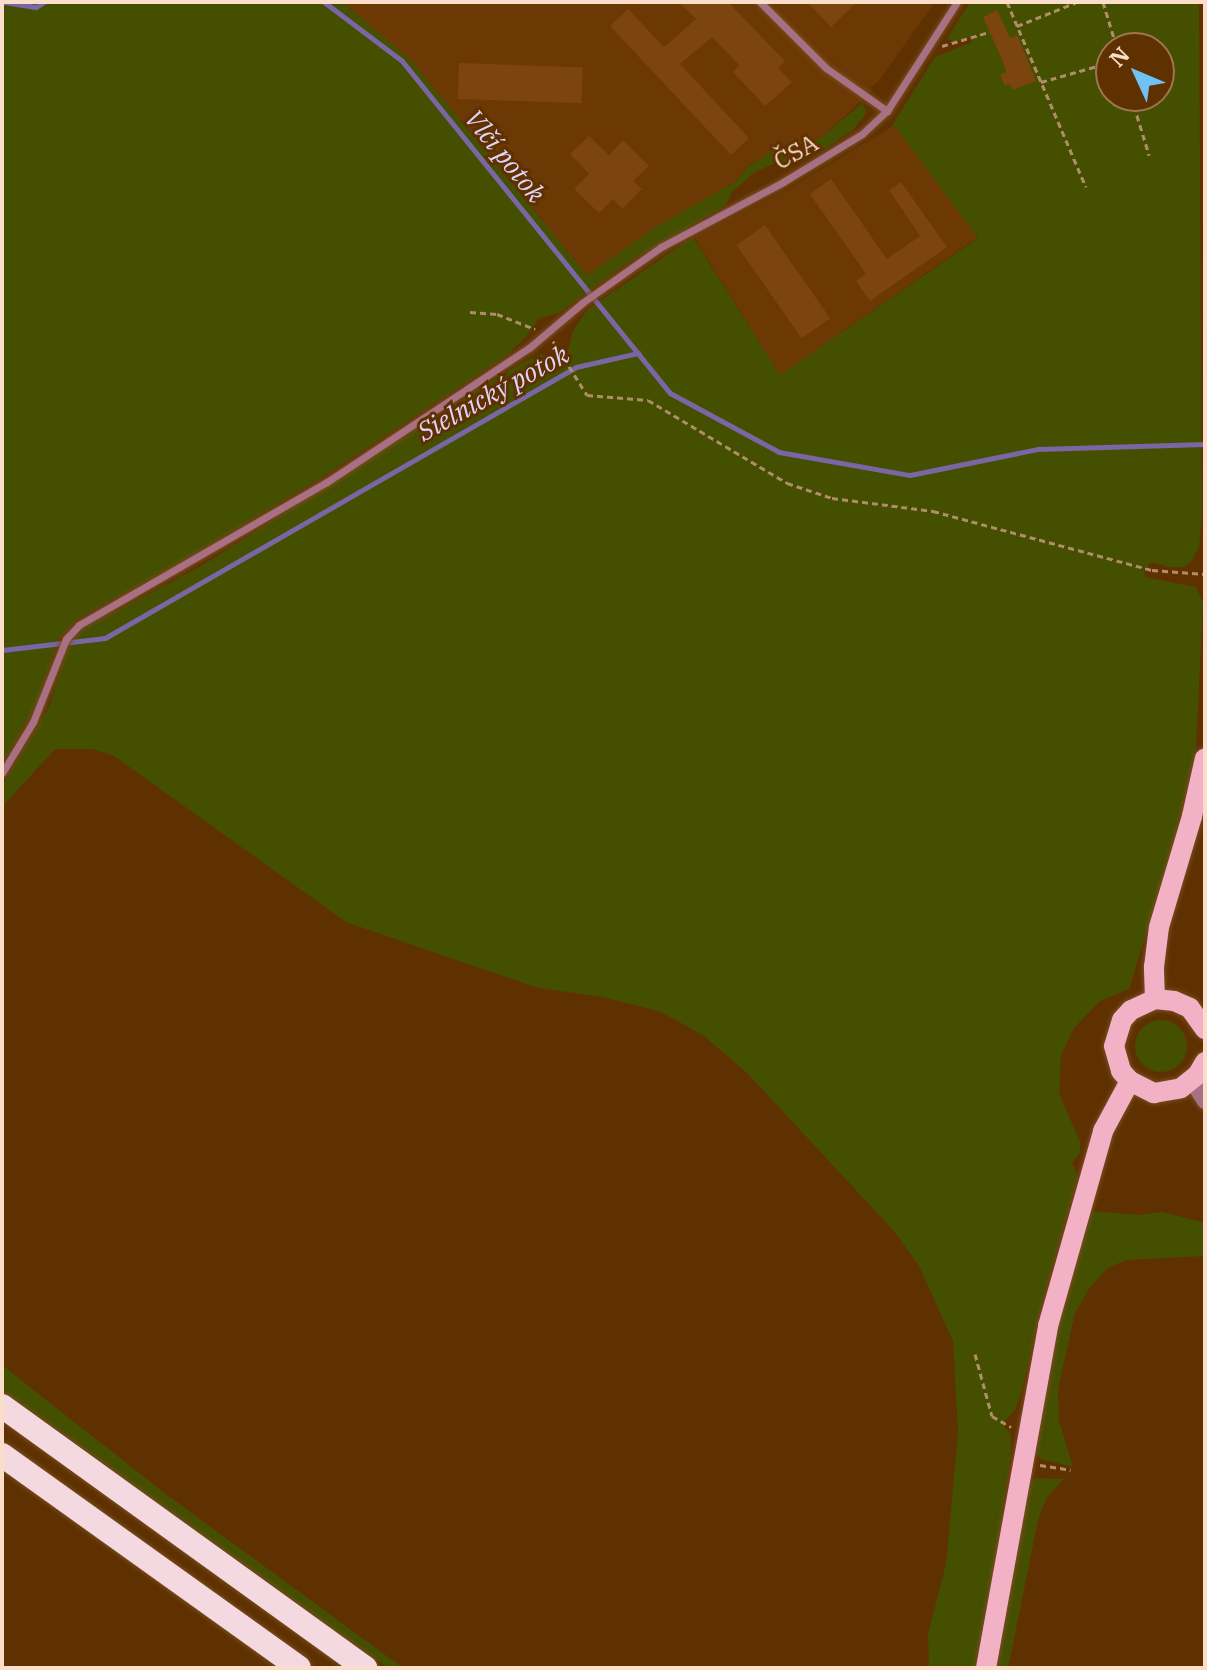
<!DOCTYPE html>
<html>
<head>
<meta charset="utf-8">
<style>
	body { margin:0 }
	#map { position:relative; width:1207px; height:1670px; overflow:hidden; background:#5f3101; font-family:"IBM Plex Serif",serif }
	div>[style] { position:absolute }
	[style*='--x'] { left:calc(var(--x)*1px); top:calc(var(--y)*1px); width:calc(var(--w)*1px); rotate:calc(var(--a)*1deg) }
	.built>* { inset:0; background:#6c3804 }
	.green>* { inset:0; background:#454f00 }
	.round { border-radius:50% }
	.stream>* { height:5px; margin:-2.5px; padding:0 2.5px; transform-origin:2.5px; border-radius:2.5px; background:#7a65a5 }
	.building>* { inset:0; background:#7c440e; transform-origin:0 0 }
	.path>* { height:3px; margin-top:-1.5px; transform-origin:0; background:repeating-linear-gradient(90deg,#b18c6a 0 6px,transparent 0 10px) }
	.roads { filter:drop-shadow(0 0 2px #784d21) drop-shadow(0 0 2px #784d21) }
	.service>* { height:7px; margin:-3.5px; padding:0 3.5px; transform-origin:3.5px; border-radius:3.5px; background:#a77183 }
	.tertiary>* { height:16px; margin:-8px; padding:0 8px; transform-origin:8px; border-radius:8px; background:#a77183 }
	.primary>* { height:20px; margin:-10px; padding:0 10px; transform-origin:10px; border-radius:10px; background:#f3b1c6 }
	.motorway>* { height:24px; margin:-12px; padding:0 12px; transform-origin:12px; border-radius:12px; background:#f4d9e1 }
	span { translate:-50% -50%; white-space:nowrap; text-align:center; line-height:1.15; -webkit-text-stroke:6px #5f3101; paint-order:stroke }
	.street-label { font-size:24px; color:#fbdec9 }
	.water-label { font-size:26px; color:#dfd4fa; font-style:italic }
	.frame { position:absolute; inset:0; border:4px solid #fbdec9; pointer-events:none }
	.north { position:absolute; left:1095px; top:32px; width:80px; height:80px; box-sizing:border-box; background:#5f3101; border:2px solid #9d7651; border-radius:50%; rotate:314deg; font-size:22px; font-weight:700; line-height:32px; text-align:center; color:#fbdec9 }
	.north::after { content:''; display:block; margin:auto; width:28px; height:36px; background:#71c1f4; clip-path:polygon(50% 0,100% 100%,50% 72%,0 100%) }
</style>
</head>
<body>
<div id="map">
	<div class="built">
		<div style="clip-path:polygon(342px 2px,935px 2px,878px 82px,870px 87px,873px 90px,823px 136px,787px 159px,774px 151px,749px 165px,736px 181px,662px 223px,587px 275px,410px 59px)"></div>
		<div style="clip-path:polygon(894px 125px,978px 237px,780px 375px,694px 237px,792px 187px)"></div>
	</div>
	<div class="green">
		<div style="clip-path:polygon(2px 2px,342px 2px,410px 59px,587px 275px,662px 223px,736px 181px,749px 166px,774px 150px,787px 158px,823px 136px,862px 103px,867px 112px,853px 130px,828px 147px,799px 162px,776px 163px,755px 172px,732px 192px,726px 205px,626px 264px,559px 313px,539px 318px,527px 336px,505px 357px,321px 478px,172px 567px,77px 619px,59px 639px,35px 708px,2px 764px)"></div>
		<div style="clip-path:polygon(evenodd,970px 2px,1199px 2px,1202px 517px,1199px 547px,1191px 562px,1184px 567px,1169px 567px,1151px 562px,1144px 570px,1145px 577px,1196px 587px,1203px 603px,1196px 749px,1175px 839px,1129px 989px,1100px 1001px,1074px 1028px,1061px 1055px,1059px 1093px,1080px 1142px,1080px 1153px,1072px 1163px,1078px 1177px,1042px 1303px,1021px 1394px,1015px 1410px,1002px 1424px,1011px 1434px,1011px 1454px,991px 1591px,974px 1668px,929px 1668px,928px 1634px,946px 1564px,958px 1433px,953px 1341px,919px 1266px,894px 1231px,748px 1074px,703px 1035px,659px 1011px,603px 997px,538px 988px,346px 922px,114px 756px,92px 749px,55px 749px,2px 807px,2px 786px,50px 705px,65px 655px,72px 640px,84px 628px,201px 566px,518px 365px,541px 354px,556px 360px,568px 351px,573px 331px,587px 310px,693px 237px,780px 375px,978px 238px,894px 125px,891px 127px,935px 57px,972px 42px,969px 37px,955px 42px,947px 39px,970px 2px,1111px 48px,1159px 48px,1159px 96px,1111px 96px,1111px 48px)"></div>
		<div class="round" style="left:1135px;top:1020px;width:52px;height:52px"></div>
		<div style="clip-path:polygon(1089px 1211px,1138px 1215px,1162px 1212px,1205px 1223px,1205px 1256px,1127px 1260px,1109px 1267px,1090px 1287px,1075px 1313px,1058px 1389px,1059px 1421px,1073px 1467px,1041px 1459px,1035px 1454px,1058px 1329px)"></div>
		<div style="clip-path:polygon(2px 1365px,163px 1492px,403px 1668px,388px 1668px,2px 1390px)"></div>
		<div style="clip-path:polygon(1035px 1478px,1064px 1479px,1048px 1496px,1039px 1516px,1008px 1668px,996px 1668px,1029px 1485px)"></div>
	</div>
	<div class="stream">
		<div style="--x:4;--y:2;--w:32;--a:9"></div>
		<div style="--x:36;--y:7;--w:9;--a:-32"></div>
		<div style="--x:324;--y:2;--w:98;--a:37.1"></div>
		<div style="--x:402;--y:61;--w:427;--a:51.1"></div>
		<div style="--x:670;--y:393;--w:124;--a:28.4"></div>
		<div style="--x:779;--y:452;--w:133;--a:10"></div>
		<div style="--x:910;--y:475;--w:131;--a:-11.5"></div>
		<div style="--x:1038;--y:449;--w:167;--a:-1.7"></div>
		<div style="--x:2;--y:650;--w:104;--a:-6.6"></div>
		<div style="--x:105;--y:638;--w:543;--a:-29.91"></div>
		<div style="--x:576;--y:367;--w:64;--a:-12.7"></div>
	</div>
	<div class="building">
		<div style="clip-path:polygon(679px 2px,728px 2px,785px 61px,778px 68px,792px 82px,765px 106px,733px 72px,739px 65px,712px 37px,680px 64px,749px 138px,731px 155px,610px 26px,628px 9px,664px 47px,696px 19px)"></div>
		<div style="clip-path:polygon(807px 2px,857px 2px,831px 27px)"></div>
		<div style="clip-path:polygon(997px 10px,1010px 38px,1017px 35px,1036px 81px,1013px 90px,1010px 84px,1005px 86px,1000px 75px,1006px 72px,1004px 64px,983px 17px)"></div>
		<div style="left:459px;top:63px;width:124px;height:36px;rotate:2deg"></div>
		<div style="clip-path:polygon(589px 136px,609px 155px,623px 140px,649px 166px,633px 181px,642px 189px,622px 209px,613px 199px,599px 213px,574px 189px,589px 174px,570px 154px)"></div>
		<div style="clip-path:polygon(831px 179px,887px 259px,920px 236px,889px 190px,901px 182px,947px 247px,870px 301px,856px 281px,866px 274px,810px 194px)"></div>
		<div style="left:765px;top:225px;width:114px;height:35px;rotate:55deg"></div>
	</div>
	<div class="path">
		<div style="--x:1007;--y:2;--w:201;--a:66.9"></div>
		<div style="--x:1103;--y:2;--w:48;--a:73.1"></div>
		<div style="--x:1017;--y:26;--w:65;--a:-21.8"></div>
		<div style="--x:942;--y:46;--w:46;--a:-16.5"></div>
		<div style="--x:1041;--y:82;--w:73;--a:-15.9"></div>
		<div style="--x:1131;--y:96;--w:62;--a:73"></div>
		<div style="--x:470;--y:312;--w:27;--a:4"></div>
		<div style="--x:497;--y:314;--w:41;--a:21.5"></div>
		<div style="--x:553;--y:341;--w:64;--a:57.8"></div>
		<div style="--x:587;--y:395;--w:61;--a:4.7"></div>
		<div style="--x:648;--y:400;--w:162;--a:30.8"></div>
		<div style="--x:787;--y:483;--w:47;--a:18.4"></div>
		<div style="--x:832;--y:498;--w:102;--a:7.3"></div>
		<div style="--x:933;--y:511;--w:227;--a:15.1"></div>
		<div style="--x:1152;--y:570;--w:53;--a:4.3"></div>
		<div style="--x:975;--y:1354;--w:64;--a:74.7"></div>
		<div style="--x:992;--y:1416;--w:22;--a:30"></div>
		<div style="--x:1040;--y:1465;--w:31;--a:9"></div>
	</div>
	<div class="roads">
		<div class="service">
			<div style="--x:760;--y:2;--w:93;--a:45"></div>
			<div style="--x:826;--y:68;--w:75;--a:35.2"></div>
			<div style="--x:2;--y:773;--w:60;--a:-58.7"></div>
			<div style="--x:33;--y:722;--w:89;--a:-68.3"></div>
			<div style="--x:66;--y:639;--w:19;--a:-47"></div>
			<div style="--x:79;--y:625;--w:286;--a:-30"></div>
			<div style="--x:327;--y:482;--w:242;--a:-33.6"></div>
			<div style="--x:529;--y:348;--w:70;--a:-40.3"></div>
			<div style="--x:582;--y:303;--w:97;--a:-35.3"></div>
			<div style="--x:661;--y:247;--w:138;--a:-28"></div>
			<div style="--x:783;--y:182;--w:92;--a:-31.3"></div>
			<div style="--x:862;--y:134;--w:34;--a:-43"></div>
			<div style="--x:887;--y:111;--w:130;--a:-57.3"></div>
		</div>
		<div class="tertiary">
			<div style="--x:1192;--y:1081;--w:24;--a:57"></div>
		</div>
		<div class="primary">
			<div style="--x:1155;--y:999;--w:32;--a:-92"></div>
			<div style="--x:1154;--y:967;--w:40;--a:-82.9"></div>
			<div style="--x:1159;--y:927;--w:116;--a:-73.4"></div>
			<div style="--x:1192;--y:816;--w:59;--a:-77.4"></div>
			<div style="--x:1205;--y:1029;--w:26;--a:-126"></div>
			<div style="--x:1190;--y:1008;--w:17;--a:-156"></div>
			<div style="--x:1174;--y:1001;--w:19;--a:-174"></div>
			<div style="--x:1155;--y:999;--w:26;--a:155"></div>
			<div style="--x:1131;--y:1010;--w:13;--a:132"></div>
			<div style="--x:1122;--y:1020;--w:27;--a:107"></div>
			<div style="--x:1114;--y:1046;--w:26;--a:74"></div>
			<div style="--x:1121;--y:1071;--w:13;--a:48"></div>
			<div style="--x:1130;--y:1081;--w:27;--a:27"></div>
			<div style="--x:1154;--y:1093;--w:27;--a:-10"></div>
			<div style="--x:1181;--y:1088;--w:22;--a:-39"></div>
			<div style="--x:1198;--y:1074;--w:14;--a:-60"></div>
			<div style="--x:986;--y:1668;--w:348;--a:-79.7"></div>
			<div style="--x:1048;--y:1326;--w:203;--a:-74.2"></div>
			<div style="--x:1103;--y:1131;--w:57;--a:-61.6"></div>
		</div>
		<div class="motorway">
			<div style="--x:2;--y:1406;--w:448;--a:35.8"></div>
			<div style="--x:2;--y:1455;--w:365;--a:35.6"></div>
		</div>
	</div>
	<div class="street-label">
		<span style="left:796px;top:152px;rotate:-29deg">ČSA</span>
	</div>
	<div class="water-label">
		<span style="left:505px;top:156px;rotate:51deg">Vlčí potok</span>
		<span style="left:493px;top:393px;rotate:-29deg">Sielnický potok</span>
	</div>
	<div class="frame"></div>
	<div class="north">N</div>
</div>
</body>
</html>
